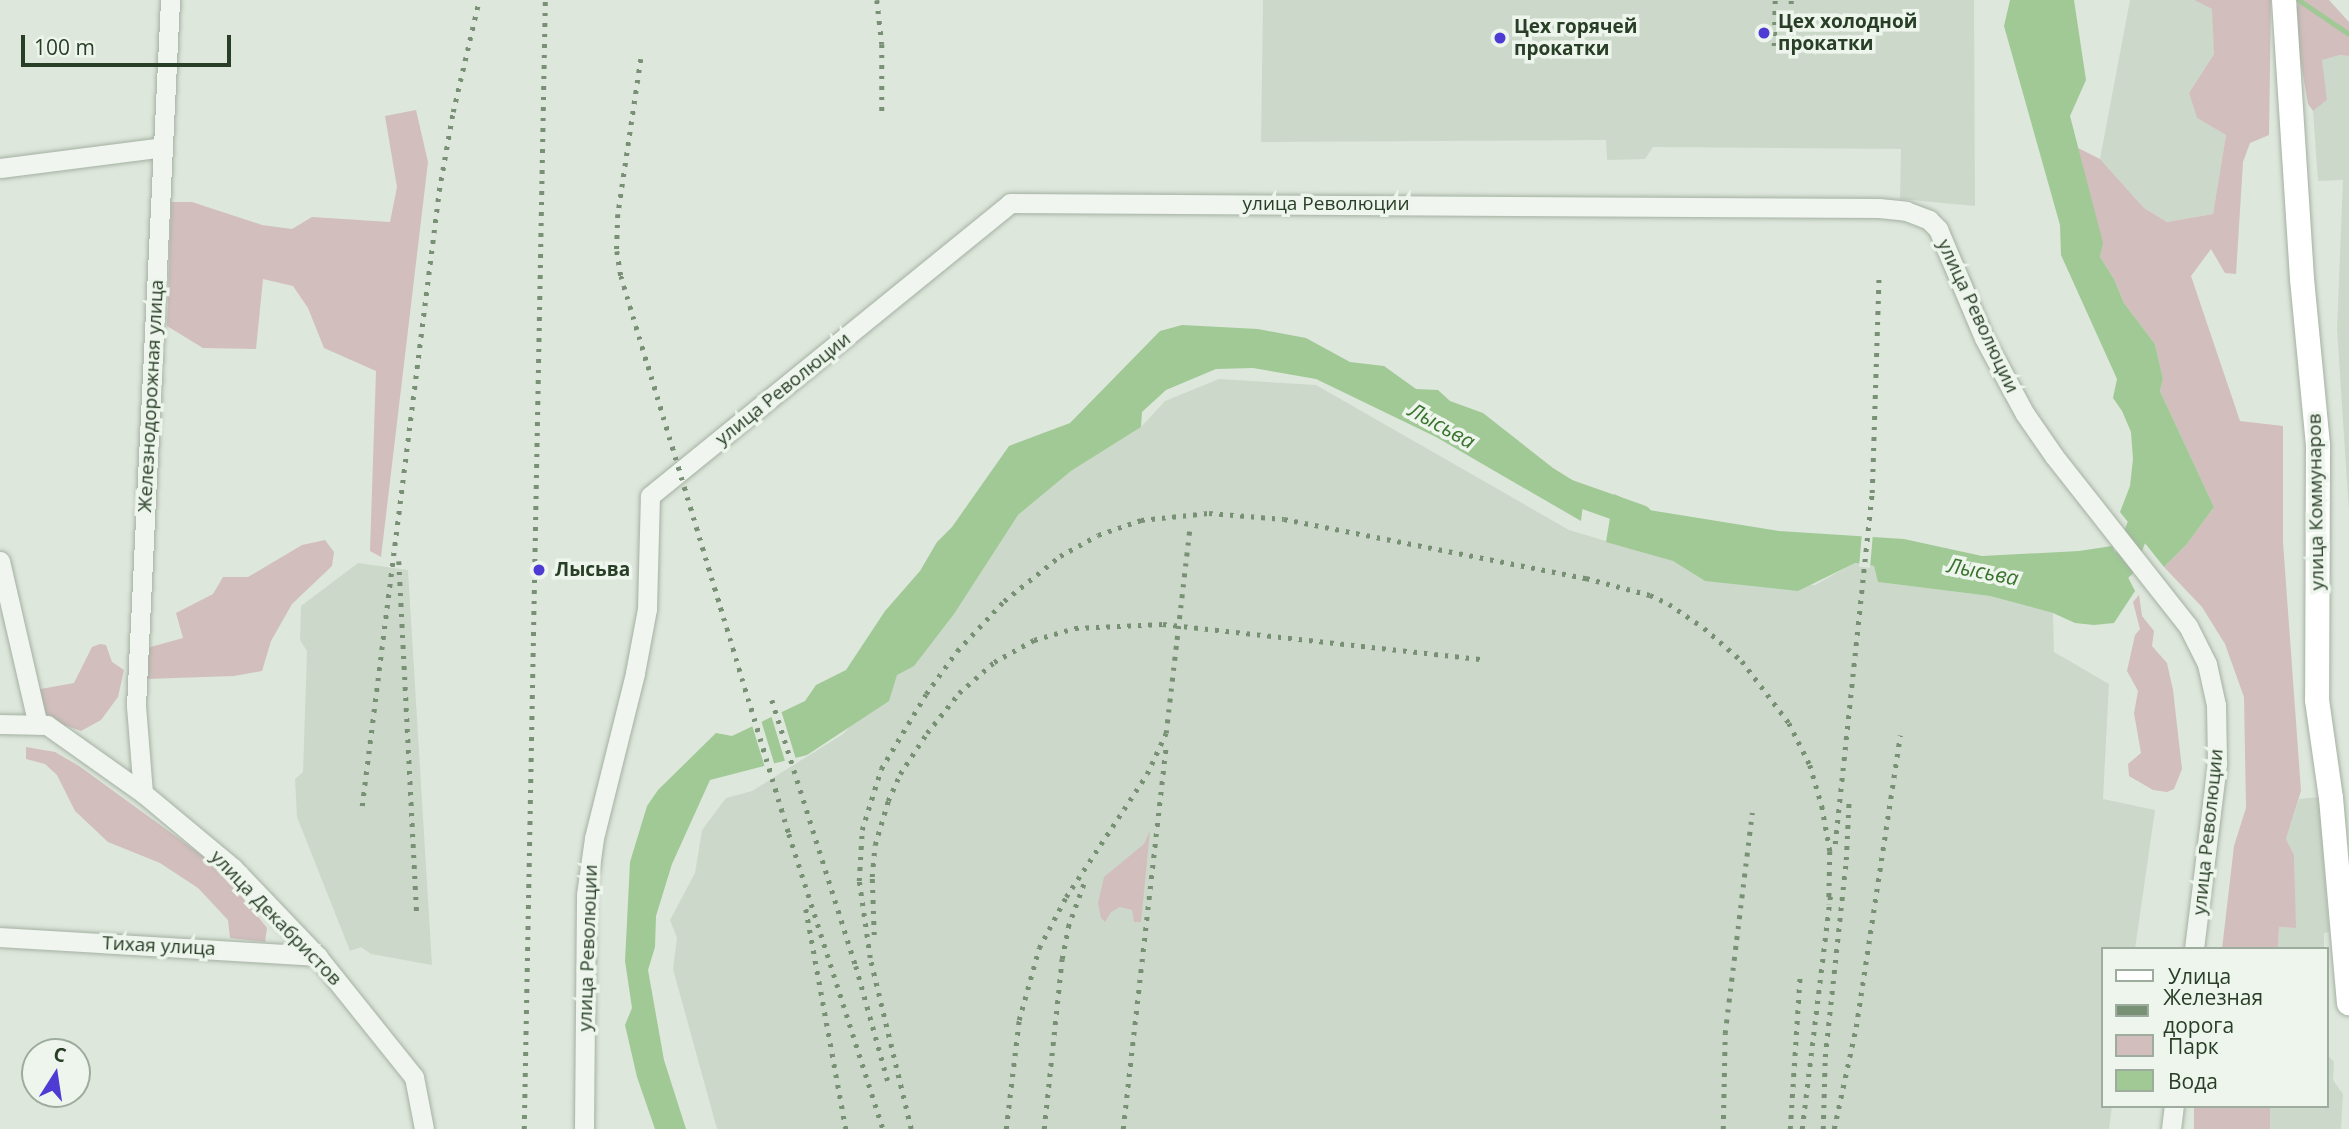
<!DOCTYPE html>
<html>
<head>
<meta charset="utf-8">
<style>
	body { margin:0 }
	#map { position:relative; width:2349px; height:1129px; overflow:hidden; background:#dee7dc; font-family:"Open Sans",sans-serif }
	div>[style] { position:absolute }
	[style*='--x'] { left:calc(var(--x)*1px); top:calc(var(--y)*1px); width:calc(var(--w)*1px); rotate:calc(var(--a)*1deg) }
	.built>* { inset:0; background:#ccd9ca }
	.green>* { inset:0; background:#d1bebd; transform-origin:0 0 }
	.water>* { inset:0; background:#a0c996 }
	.pier>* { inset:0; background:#dee7dc; transform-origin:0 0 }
	.stream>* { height:4.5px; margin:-2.25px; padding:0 2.25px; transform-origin:2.25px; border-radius:2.25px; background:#a0c996 }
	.river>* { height:24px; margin:-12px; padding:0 12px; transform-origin:12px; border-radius:12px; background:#a0c996 }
	.roads { filter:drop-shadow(0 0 2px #a4b1a2) drop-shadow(0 0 2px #a4b1a2) }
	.minor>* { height:19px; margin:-9.5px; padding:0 9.5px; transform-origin:9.5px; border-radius:9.5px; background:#f0f5ef }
	.major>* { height:24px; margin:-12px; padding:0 12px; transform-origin:12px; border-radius:12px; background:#fff }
	.rail>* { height:4.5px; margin-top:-2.25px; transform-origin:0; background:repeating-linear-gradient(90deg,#789175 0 3.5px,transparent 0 10.5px) }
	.dots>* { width:19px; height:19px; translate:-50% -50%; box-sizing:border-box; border:4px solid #edf5ec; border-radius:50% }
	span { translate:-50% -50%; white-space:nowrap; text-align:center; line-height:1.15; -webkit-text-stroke:7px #edf5ec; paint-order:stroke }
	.poi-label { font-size:19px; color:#283e26; font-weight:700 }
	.left { translate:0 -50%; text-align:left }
	.street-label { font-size:19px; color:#283e26 }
	.water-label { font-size:21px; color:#3a732e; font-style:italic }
	.legend { position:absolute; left:2101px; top:947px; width:228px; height:161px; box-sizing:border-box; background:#edf5ec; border:2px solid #9eac9d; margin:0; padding:9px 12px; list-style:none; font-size:21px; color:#283e26 }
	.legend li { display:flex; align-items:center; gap:14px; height:35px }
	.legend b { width:35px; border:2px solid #9eac9d }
	.north { position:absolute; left:21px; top:1038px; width:70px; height:70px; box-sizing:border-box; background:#edf5ec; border:2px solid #9eac9d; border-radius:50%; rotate:12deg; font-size:19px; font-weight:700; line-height:28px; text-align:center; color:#283e26 }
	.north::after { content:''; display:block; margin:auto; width:24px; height:32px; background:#4e3bd3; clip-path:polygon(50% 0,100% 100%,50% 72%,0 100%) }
	.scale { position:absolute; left:21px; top:35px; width:210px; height:32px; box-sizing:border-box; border:4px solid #283e26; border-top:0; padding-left:9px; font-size:21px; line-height:24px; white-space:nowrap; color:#283e26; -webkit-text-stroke:5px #edf5ec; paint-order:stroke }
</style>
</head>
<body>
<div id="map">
	<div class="built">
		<div style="clip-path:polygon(1263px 0,1974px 0,1975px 206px,1900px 199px,1901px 149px,1653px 147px,1645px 159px,1607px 160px,1606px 140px,1261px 142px)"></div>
		<div style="clip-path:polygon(2130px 0,2194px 0,2213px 9px,2214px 54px,2189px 93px,2197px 118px,2226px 135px,2213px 214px,2167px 222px,2144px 208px,2100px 159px)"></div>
		<div style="clip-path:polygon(2340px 55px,2349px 56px,2349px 513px,2337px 329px,2343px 180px,2318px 181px,2313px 111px,2327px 100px,2321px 60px)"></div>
		<div style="clip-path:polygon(1219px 379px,1316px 385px,1569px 530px,1673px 561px,1705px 581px,1815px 585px,1854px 563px,1874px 566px,1879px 582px,1990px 596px,2053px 613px,2054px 652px,2109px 684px,2103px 799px,2155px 810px,2135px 949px,2102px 949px,2102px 1106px,2112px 1106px,2109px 1129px,717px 1129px,673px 969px,677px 938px,670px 920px,695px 873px,702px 830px,726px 798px,752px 791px,843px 734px,897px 675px,1018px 515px,1071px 471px,1141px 427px,1165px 401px)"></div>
		<div style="clip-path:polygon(358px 563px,408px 570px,432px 965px,371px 954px,361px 947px,350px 951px,297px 817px,295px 779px,303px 772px,307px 651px,300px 640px,301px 606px)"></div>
		<div style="clip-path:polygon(2319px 797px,2329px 932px,2324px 933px,2324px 949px,2278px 949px,2279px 927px,2295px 928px,2294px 855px,2286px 839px,2299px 799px)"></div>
		<div style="clip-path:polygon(2326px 1053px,2334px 1062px,2333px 1080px,2343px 1094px,2341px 1129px,2269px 1129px,2270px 1106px,2326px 1106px)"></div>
	</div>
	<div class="green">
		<div style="clip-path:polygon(2194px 0,2271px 0,2269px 135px,2250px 143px,2243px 162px,2236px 274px,2225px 273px,2211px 249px,2191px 276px,2240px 421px,2283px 426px,2283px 542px,2301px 791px,2286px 839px,2294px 855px,2296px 928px,2279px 927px,2278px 949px,2222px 949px,2234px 846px,2246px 808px,2244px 697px,2225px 644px,2202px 607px,2164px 567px,2187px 544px,2214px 507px,2160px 391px,2163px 379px,2155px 344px,2124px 303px,2114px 279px,2100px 257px,2102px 243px,2078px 148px,2100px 159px,2144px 208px,2167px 222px,2213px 214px,2226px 135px,2197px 118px,2189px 93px,2214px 54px,2212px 9px)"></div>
		<div style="clip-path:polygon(2299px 0,2329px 0,2349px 22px,2349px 56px,2340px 55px,2322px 60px,2327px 100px,2313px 111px,2308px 104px,2297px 40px,2295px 13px)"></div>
		<div style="clip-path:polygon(416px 110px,428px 162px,381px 557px,370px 551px,376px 371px,324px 348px,308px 308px,293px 286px,263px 279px,256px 349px,203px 348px,167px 326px,171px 202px,192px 202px,262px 225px,292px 229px,312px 217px,390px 222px,397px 187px,385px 116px)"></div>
		<div style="clip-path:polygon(325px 540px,334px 552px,332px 566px,292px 604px,271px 641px,262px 671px,234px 676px,146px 679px,147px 648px,183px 638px,176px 613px,213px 594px,223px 577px,248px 577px,302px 545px)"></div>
		<div style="clip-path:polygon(2139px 595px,2142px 616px,2154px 631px,2152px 646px,2167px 663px,2173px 690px,2182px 769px,2174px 789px,2167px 792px,2153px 790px,2129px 776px,2128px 764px,2141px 753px,2134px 713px,2138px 691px,2127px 671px,2135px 635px,2140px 629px,2133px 602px)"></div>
		<div style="clip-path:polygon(100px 644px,106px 645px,112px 662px,124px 670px,118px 697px,101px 720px,81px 731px,55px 722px,42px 710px,35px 690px,74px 683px,92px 647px)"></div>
		<div style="clip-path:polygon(26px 747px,55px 752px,79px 766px,218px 867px,267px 928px,265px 942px,230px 938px,228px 920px,198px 888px,160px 863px,108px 842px,75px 811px,57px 775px,45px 764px,26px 759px)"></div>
		<div style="clip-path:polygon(1150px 831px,1141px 922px,1134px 922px,1132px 910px,1120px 907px,1111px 912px,1105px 922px,1101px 918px,1098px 903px,1104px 877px,1144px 844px)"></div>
		<div style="left:2194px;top:1106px;width:76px;height:23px"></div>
	</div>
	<div class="water">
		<div style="clip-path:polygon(2010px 0,2074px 0,2086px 80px,2070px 116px,2103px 243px,2100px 257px,2114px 279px,2124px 303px,2155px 344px,2163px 379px,2160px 391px,2214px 507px,2187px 544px,2164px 567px,2120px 512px,2130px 486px,2133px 459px,2131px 432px,2122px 411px,2113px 398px,2117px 379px,2061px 255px,2060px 225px,2004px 26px)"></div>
		<div style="clip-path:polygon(1182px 325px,1258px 329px,1306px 338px,1350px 362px,1384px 366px,1416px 389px,1438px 390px,1450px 401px,1483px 413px,1553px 468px,1585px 488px,1581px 521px,1436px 437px,1316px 379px,1253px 368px,1216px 369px,1166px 390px,1142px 412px,1141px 427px,1071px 471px,1018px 515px,954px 614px,914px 666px,897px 675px,889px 701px,807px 755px,710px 780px,672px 864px,656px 916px,655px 947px,648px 970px,664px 1060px,686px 1129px,655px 1129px,637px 1077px,625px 1025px,632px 1008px,625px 961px,630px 862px,647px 806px,658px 790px,716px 733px,732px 736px,805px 701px,816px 685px,846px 670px,885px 611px,920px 571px,937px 542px,952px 527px,1009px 446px,1070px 423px,1160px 331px)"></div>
		<div style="clip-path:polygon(1614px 494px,1649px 510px,1779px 531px,1904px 539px,1982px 556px,2079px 551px,2112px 546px,2135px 591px,2114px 623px,2094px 625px,2075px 623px,2053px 613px,1990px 596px,1878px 582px,1874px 566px,1855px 563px,1798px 591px,1705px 581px,1673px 561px,1606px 542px)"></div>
	</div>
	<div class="pier">
		<div style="left:1862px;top:533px;width:11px;height:34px;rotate:5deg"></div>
		<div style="left:780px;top:707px;width:57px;height:11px;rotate:73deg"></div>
		<div style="left:760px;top:717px;width:51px;height:10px;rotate:73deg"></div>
	</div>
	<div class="stream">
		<div style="--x:2299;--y:0;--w:60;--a:34.2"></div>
	</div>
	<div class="river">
		<div style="--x:1553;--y:486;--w:93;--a:19.4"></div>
		<div style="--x:2099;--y:590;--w:34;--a:-45"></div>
		<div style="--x:2123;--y:566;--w:70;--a:-68.2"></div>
	</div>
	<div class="roads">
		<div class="minor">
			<div style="--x:0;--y:168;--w:164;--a:-7.3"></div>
			<div style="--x:0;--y:561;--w:168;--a:77"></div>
			<div style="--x:0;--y:724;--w:47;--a:1.2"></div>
			<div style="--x:47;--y:725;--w:118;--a:35.3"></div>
			<div style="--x:143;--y:793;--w:117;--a:39.8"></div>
			<div style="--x:233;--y:868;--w:122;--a:46.3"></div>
			<div style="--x:317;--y:956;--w:155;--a:51.3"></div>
			<div style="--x:414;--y:1077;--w:53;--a:79.1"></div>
			<div style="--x:143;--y:793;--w:87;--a:-94.6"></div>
			<div style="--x:136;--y:706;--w:707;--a:-87.24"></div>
			<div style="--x:0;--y:937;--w:318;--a:3.4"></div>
			<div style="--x:584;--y:1129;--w:234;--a:-89.5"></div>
			<div style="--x:586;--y:895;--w:58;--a:-82"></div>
			<div style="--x:594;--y:838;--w:170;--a:-76"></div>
			<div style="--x:635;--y:673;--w:65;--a:-79.4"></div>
			<div style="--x:647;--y:609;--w:113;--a:-88.5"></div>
			<div style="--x:650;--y:496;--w:464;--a:-39.1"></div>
			<div style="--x:1010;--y:203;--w:869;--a:0.33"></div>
			<div style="--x:1879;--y:208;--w:27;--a:6"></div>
			<div style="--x:1906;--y:211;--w:25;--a:21"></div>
			<div style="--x:1929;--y:220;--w:13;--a:45"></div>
			<div style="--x:1938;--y:229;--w:118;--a:67.1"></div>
			<div style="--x:1984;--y:338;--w:86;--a:61.7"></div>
			<div style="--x:2025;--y:414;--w:51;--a:55.4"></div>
			<div style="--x:2054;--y:456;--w:216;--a:51.8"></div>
			<div style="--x:2188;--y:626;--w:42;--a:63.4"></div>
			<div style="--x:2207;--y:664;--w:42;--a:77.6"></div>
			<div style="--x:2216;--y:705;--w:59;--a:89"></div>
			<div style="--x:2217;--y:764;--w:186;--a:97.1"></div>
			<div style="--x:2171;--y:1129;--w:23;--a:-83"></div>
		</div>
		<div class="major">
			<div style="--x:2284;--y:0;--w:280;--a:86.3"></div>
			<div style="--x:2302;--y:279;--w:167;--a:84.5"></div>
			<div style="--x:2318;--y:445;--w:255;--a:90.2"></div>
			<div style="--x:2317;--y:700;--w:99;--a:81.9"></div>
			<div style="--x:2331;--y:798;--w:206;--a:85"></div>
		</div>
	</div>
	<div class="rail">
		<div style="--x:877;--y:0;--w:44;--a:83.5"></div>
		<div style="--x:882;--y:44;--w:73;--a:90"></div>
		<div style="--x:1774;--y:46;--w:46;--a:-88.8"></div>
		<div style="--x:1791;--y:46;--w:46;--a:-90"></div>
		<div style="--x:641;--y:59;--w:157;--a:98.4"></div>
		<div style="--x:618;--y:214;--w:37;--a:92"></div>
		<div style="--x:617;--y:251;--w:25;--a:81"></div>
		<div style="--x:621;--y:276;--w:583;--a:73.24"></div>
		<div style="--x:789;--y:834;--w:310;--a:72.3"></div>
		<div style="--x:399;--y:561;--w:357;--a:87.1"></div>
		<div style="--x:772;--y:700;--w:279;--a:72.5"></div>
		<div style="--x:856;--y:966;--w:119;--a:74.5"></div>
		<div style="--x:362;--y:806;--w:620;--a:-82.86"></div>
		<div style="--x:439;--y:191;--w:80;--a:-80"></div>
		<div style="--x:453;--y:112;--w:115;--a:-76.9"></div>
		<div style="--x:1835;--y:844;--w:353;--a:-84"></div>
		<div style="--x:1872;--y:493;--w:217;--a:-88.2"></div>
		<div style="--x:806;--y:909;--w:224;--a:79.7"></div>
		<div style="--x:874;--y:935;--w:58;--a:-92"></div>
		<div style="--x:872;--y:877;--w:32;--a:-85"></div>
		<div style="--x:875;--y:845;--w:46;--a:-73.5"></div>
		<div style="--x:888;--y:801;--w:30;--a:-66"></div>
		<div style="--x:900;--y:774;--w:49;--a:-56.6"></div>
		<div style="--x:927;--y:733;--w:51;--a:-51.3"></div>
		<div style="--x:959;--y:693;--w:47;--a:-41.5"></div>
		<div style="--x:994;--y:662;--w:46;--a:-28.8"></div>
		<div style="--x:1034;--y:640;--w:43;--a:-16.3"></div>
		<div style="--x:1075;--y:628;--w:88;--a:-2.6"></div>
		<div style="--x:1163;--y:624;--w:319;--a:6.3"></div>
		<div style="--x:524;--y:1129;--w:1129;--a:-88.93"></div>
		<div style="--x:911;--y:1129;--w:176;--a:-103.5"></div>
		<div style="--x:870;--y:958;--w:78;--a:-98.1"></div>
		<div style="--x:859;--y:881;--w:51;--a:-86.6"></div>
		<div style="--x:862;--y:830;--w:64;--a:-72.7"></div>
		<div style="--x:881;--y:769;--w:87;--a:-59"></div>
		<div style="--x:926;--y:694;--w:53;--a:-54.2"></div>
		<div style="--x:957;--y:651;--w:69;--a:-46.8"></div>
		<div style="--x:1004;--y:601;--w:72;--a:-38.8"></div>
		<div style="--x:1060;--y:556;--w:43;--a:-28.9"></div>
		<div style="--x:1098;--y:535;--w:46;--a:-19.2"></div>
		<div style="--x:1141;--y:520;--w:68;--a:-5.9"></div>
		<div style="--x:1209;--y:513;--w:75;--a:4.6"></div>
		<div style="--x:1284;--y:519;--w:308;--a:11.1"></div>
		<div style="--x:1586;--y:578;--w:66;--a:14.9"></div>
		<div style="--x:1650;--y:595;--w:21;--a:25"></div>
		<div style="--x:1669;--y:604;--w:42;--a:34.4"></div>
		<div style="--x:1704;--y:628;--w:50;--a:41"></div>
		<div style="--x:1742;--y:661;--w:78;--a:52.8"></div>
		<div style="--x:1789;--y:723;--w:47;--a:63.4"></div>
		<div style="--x:1810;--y:765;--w:43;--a:73.7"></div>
		<div style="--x:1822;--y:806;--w:46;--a:79.9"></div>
		<div style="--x:1830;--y:851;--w:53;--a:91.1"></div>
		<div style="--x:1006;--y:1129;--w:110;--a:-83.2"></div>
		<div style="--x:1019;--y:1020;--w:75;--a:-74.5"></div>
		<div style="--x:1039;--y:948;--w:58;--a:-62.1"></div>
		<div style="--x:1066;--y:897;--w:147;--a:-56.6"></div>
		<div style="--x:1147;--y:774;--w:45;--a:-65.1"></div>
		<div style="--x:1166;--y:733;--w:207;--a:-83.4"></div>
		<div style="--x:1044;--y:1129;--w:171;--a:-84"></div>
		<div style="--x:1062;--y:959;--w:33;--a:-79"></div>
		<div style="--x:1068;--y:927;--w:47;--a:-70"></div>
		<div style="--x:1123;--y:1129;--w:384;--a:-83.6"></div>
		<div style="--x:1723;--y:1129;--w:96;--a:-88.8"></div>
		<div style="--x:1725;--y:1033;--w:222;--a:-83"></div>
		<div style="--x:1790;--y:1129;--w:154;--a:-86.3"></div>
		<div style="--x:1802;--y:1129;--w:235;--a:-83.1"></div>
		<div style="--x:1823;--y:1129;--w:72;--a:-88.4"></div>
		<div style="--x:1825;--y:1057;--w:198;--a:-83.9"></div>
		<div style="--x:1846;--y:860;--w:61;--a:-87.2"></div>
		<div style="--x:1834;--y:1129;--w:104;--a:-77.8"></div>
		<div style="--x:1856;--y:1027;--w:295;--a:-81.4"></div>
	</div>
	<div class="dots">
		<div style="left:1764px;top:33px;background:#4e3bd3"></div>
		<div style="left:1500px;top:38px;background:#4e3bd3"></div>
		<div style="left:539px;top:570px;background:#4e3bd3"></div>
	</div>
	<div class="poi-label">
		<span class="left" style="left:1778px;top:33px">Цех холодной<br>прокатки</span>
		<span class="left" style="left:1514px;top:38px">Цех горячей<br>прокатки</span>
		<span class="left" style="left:555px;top:570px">Лысьва</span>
	</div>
	<div class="street-label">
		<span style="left:1326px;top:204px">улица Революции</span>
		<span style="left:1978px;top:316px;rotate:65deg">улица Революции</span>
		<span style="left:783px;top:389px;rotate:-39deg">улица Революции</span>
		<span style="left:151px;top:396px;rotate:-87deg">Железнодорожная улица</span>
		<span style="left:2316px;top:502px;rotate:-91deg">улица Коммунаров</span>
		<span style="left:2208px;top:832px;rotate:-84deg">улица Революции</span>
		<span style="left:276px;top:918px;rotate:46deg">улица Декабристов</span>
		<span style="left:159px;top:946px;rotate:3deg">Тихая улица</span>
		<span style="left:588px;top:948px;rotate:-88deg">улица Революции</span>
	</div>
	<div class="water-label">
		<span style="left:1442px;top:425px;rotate:29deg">Лысьва</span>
		<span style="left:1983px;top:571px;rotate:11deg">Лысьва</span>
	</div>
	<ul class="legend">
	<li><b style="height:9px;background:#fff"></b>Улица</li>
	<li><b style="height:9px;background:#789175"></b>Железная дорога</li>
	<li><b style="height:19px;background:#d1bebd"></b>Парк</li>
	<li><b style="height:19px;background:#a0c996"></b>Вода</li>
	</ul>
	<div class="north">С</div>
	<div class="scale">100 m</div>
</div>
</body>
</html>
